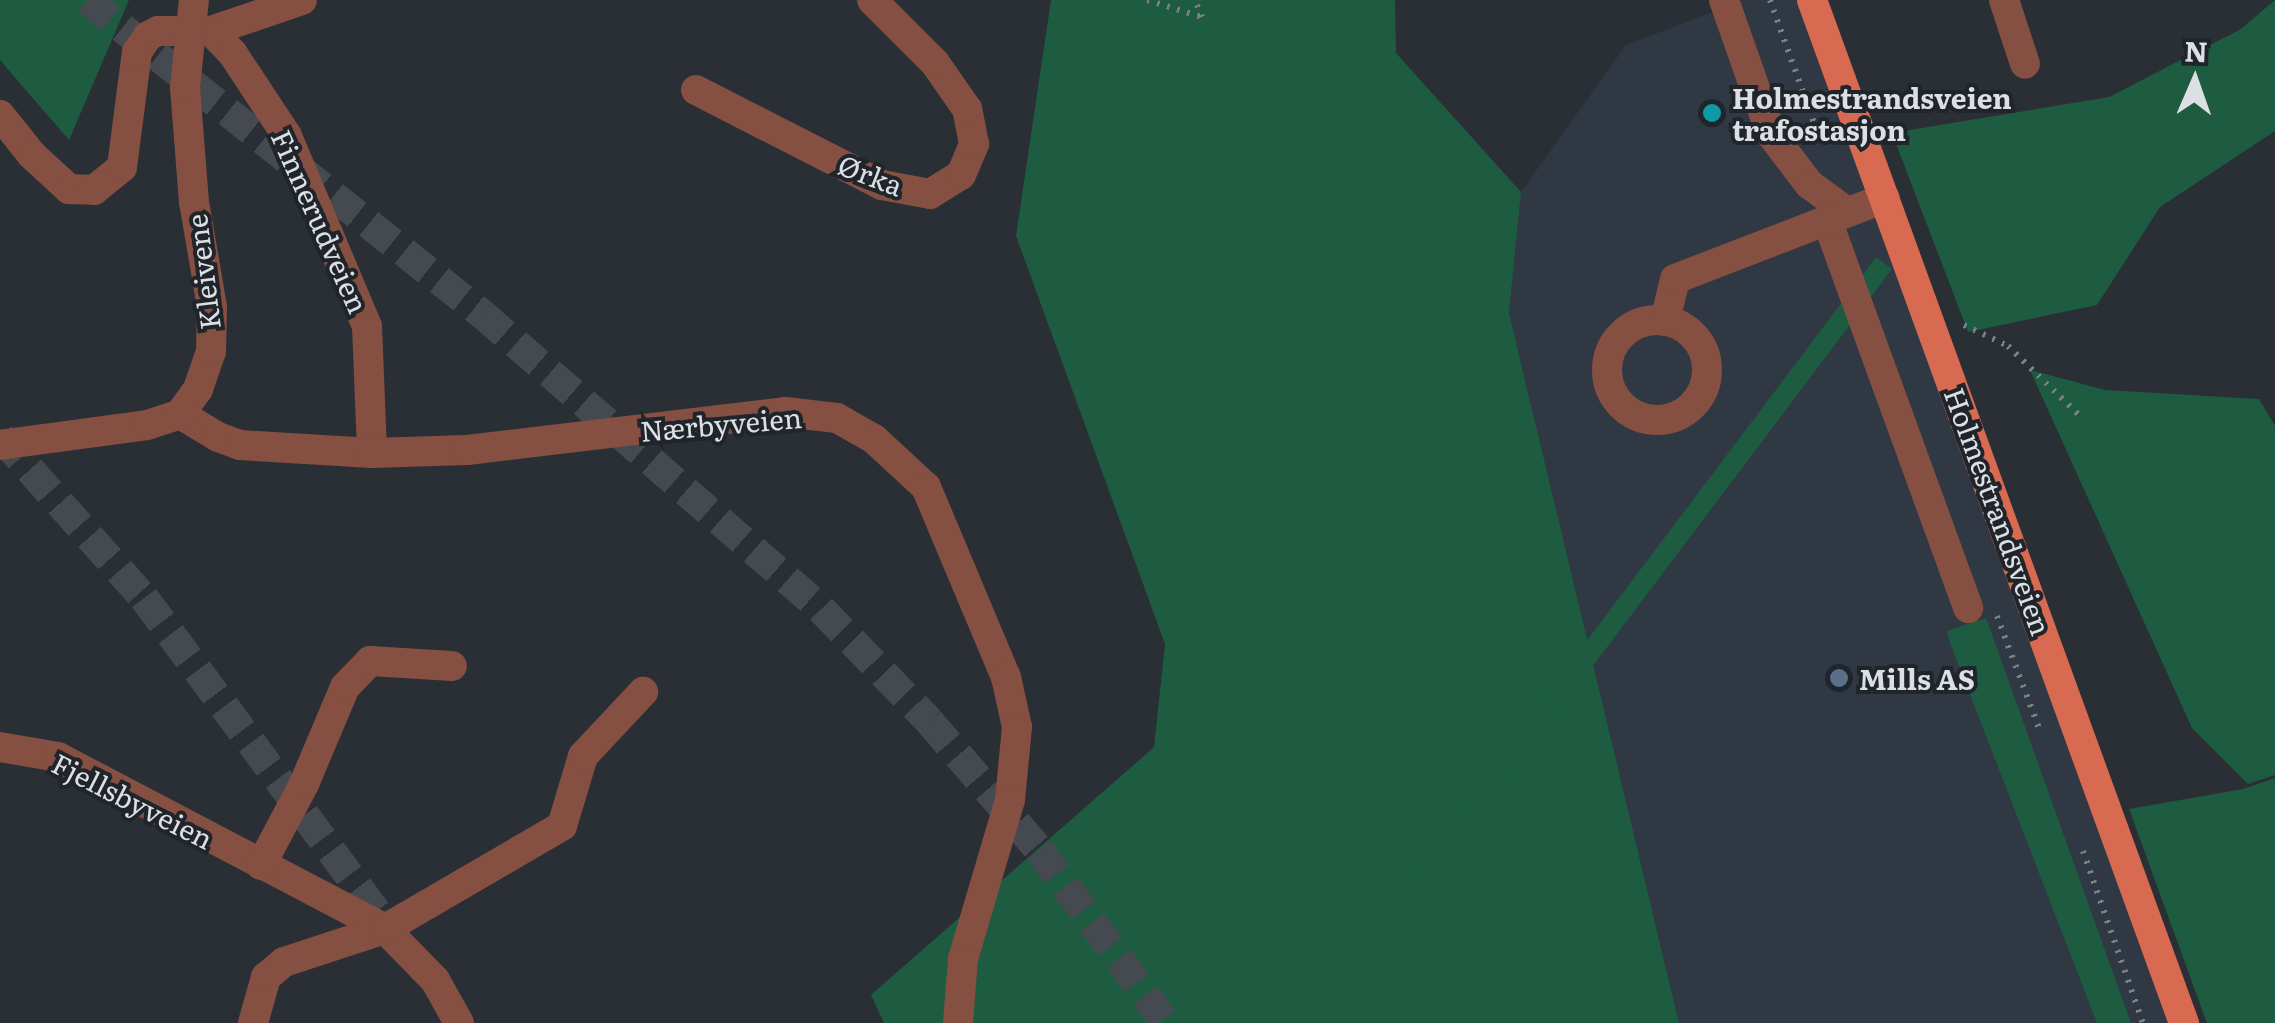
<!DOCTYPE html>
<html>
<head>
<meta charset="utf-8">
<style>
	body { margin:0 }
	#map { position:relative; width:2275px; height:1023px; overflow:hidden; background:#292f35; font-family:Literata,serif }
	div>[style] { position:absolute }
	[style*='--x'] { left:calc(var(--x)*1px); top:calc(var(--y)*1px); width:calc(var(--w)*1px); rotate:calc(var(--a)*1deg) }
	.built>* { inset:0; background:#303943 }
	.green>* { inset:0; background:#1d5c41; transform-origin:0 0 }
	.highway-tunnel>* { height:30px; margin-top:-15px; transform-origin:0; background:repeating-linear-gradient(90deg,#444a4f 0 30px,transparent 0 45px) }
	.path>* { height:6px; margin-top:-3px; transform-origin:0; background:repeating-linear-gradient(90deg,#7b8085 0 2.5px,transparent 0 10.5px) }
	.minor>* { height:30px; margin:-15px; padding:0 15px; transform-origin:15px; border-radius:15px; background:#854f42 }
	.minor>.ring { margin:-15px; padding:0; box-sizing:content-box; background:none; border:30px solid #854f42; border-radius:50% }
	.major>* { height:30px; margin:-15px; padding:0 15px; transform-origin:15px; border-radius:15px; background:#d96a52 }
	.dots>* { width:28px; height:28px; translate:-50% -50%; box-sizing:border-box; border:5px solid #20252b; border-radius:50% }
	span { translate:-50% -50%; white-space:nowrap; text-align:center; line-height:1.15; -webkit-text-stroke:8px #20252b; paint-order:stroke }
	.poi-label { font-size:28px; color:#dce0e4; font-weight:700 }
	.left { translate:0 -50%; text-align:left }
	.street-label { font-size:28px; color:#dce0e4 }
	.north { position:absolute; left:2145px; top:30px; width:100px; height:100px; -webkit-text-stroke:8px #20252b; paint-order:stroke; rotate:2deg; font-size:28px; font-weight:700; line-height:40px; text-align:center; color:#dce0e4 }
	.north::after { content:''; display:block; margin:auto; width:35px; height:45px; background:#dce0e4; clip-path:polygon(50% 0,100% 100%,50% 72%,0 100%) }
</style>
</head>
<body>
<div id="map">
	<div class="built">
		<div style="clip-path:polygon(1745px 0,1812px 0,2179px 1023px,1679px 1023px,1509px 313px,1521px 192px,1626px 45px)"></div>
	</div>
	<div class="green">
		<div style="clip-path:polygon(0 0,129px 0,69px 140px,0 60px)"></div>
		<div style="clip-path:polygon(1051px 0,1395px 0,1396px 53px,1521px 192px,1509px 313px,1679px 1023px,884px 1023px,871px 995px,1154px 747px,1165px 644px,1016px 236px)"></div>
		<div style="clip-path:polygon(2275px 0,2275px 131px,2160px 207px,2097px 305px,1968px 332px,1892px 133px,2109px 97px,2241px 29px)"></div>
		<div style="left:1876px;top:257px;width:20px;height:815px;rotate:37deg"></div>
		<div style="clip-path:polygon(2030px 370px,2105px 390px,2259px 399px,2275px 426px,2275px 775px,2248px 784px,2192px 728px)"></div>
		<div style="clip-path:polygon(1986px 618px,2131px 1023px,2097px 1023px,1949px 640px,1947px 631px)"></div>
		<div style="clip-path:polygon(2275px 778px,2275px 1023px,2207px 1023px,2129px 809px,2243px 789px)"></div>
	</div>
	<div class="highway-tunnel">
		<div style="--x:87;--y:0;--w:505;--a:38.48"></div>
		<div style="--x:482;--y:314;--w:449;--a:41"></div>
		<div style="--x:821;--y:609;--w:156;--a:46"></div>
		<div style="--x:929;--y:721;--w:170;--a:49.5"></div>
		<div style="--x:1039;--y:850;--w:215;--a:53.7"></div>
		<div style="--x:0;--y:436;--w:217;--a:48.4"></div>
		<div style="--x:144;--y:598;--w:420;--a:53.5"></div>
	</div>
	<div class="path">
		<div style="--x:1147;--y:0;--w:58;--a:17.2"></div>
		<div style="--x:1202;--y:17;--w:18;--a:-112"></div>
		<div style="--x:1770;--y:0;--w:154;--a:70.3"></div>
		<div style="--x:1964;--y:325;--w:49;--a:25.5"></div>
		<div style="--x:2008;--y:346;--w:105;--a:44.2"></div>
		<div style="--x:1997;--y:616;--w:123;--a:69.5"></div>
		<div style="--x:2083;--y:851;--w:182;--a:70.8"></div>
	</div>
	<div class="minor">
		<div style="--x:1724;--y:0;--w:142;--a:70.7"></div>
		<div style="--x:1771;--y:134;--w:63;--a:52.8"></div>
		<div style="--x:1809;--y:184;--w:47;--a:36.4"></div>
		<div style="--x:2004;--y:0;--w:67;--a:71.8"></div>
		<div style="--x:211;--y:31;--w:96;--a:-18.8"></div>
		<div style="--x:696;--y:90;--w:209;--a:27.1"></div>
		<div style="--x:882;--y:185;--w:49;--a:10.6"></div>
		<div style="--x:930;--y:194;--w:36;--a:-32"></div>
		<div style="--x:961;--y:175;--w:34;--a:-67"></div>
		<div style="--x:974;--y:144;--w:36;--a:-101"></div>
		<div style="--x:967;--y:109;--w:56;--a:-124.8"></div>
		<div style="--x:935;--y:63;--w:89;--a:-135"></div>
		<div style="--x:0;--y:115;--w:51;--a:51.3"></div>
		<div style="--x:32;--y:155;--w:50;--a:42.6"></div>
		<div style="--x:69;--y:189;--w:25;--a:2"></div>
		<div style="--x:94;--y:190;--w:36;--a:-39"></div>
		<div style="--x:122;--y:167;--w:116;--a:-82.6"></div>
		<div style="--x:137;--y:52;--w:19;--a:-55"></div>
		<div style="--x:148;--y:36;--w:11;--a:-27"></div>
		<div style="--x:158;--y:31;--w:53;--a:0"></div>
		<div style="--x:211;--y:31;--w:32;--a:46"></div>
		<div style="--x:233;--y:54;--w:98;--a:56.6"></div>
		<div style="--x:287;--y:136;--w:206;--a:67.2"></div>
		<div style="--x:367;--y:326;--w:127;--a:87.7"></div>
		<div style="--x:1827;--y:220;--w:413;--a:70"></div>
		<div class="ring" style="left:1607px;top:320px;width:70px;height:70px"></div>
		<div style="--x:1665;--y:321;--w:43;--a:-76.6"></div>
		<div style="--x:1675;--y:279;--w:225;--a:-21.1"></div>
		<div style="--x:180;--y:414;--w:44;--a:31.2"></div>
		<div style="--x:218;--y:437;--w:23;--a:20"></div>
		<div style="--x:240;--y:445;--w:132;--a:3.5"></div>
		<div style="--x:372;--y:453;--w:95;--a:-1.8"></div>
		<div style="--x:467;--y:450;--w:320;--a:-6.8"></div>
		<div style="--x:785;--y:412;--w:52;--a:6.6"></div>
		<div style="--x:837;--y:418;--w:43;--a:29.6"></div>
		<div style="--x:874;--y:439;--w:71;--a:42.7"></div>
		<div style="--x:926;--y:487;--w:206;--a:67.2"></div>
		<div style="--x:1006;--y:677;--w:51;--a:77.6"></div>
		<div style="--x:1017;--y:727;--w:73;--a:95.5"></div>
		<div style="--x:1010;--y:800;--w:166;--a:106.5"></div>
		<div style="--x:963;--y:959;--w:64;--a:94.5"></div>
		<div style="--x:0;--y:445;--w:148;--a:-7.7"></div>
		<div style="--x:147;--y:425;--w:35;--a:-18"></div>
		<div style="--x:180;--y:414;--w:31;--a:-54"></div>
		<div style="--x:198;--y:389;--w:39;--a:-71"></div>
		<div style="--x:211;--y:352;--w:45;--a:-88.7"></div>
		<div style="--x:212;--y:307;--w:107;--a:-99.7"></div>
		<div style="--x:194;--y:202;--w:114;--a:-94.5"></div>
		<div style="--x:185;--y:88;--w:88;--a:-84.2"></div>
		<div style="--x:0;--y:747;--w:59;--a:9.8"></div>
		<div style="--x:58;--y:757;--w:369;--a:27.7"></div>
		<div style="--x:385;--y:929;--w:71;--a:45.6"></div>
		<div style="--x:435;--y:980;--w:49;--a:60.8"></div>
		<div style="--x:261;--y:865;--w:92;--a:-62"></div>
		<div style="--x:304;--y:784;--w:105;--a:-67.1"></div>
		<div style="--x:345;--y:687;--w:36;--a:-46"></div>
		<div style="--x:370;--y:661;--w:82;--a:3.5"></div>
		<div style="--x:253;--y:1023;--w:48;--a:-74.2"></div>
		<div style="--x:266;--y:977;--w:23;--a:-40"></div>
		<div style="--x:284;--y:962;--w:106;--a:-18.1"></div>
		<div style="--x:385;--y:929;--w:205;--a:-30.2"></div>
		<div style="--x:562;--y:826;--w:73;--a:-73.3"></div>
		<div style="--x:583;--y:756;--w:88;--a:-46.8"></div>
	</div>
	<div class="major">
		<div style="--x:1812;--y:0;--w:1089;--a:70.02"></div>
	</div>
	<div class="dots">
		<div style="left:1712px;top:113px;background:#0f9aa8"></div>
		<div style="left:1839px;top:678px;background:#5c6f8a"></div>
	</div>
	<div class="poi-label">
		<span class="left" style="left:1732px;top:113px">Holmestrandsveien<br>trafostasjon</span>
		<span class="left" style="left:1859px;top:678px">Mills AS</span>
	</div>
	<div class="street-label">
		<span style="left:871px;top:174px;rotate:21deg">Ørka</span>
		<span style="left:321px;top:221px;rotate:66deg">Finnerudveien</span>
		<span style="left:202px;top:272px;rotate:-97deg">Kleivene</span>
		<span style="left:721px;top:423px;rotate:-5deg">Nærbyveien</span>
		<span style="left:1999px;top:511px;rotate:70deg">Holmestrandsveien</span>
		<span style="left:133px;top:800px;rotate:27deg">Fjellsbyveien</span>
	</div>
	<div class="north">N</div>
</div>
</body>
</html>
